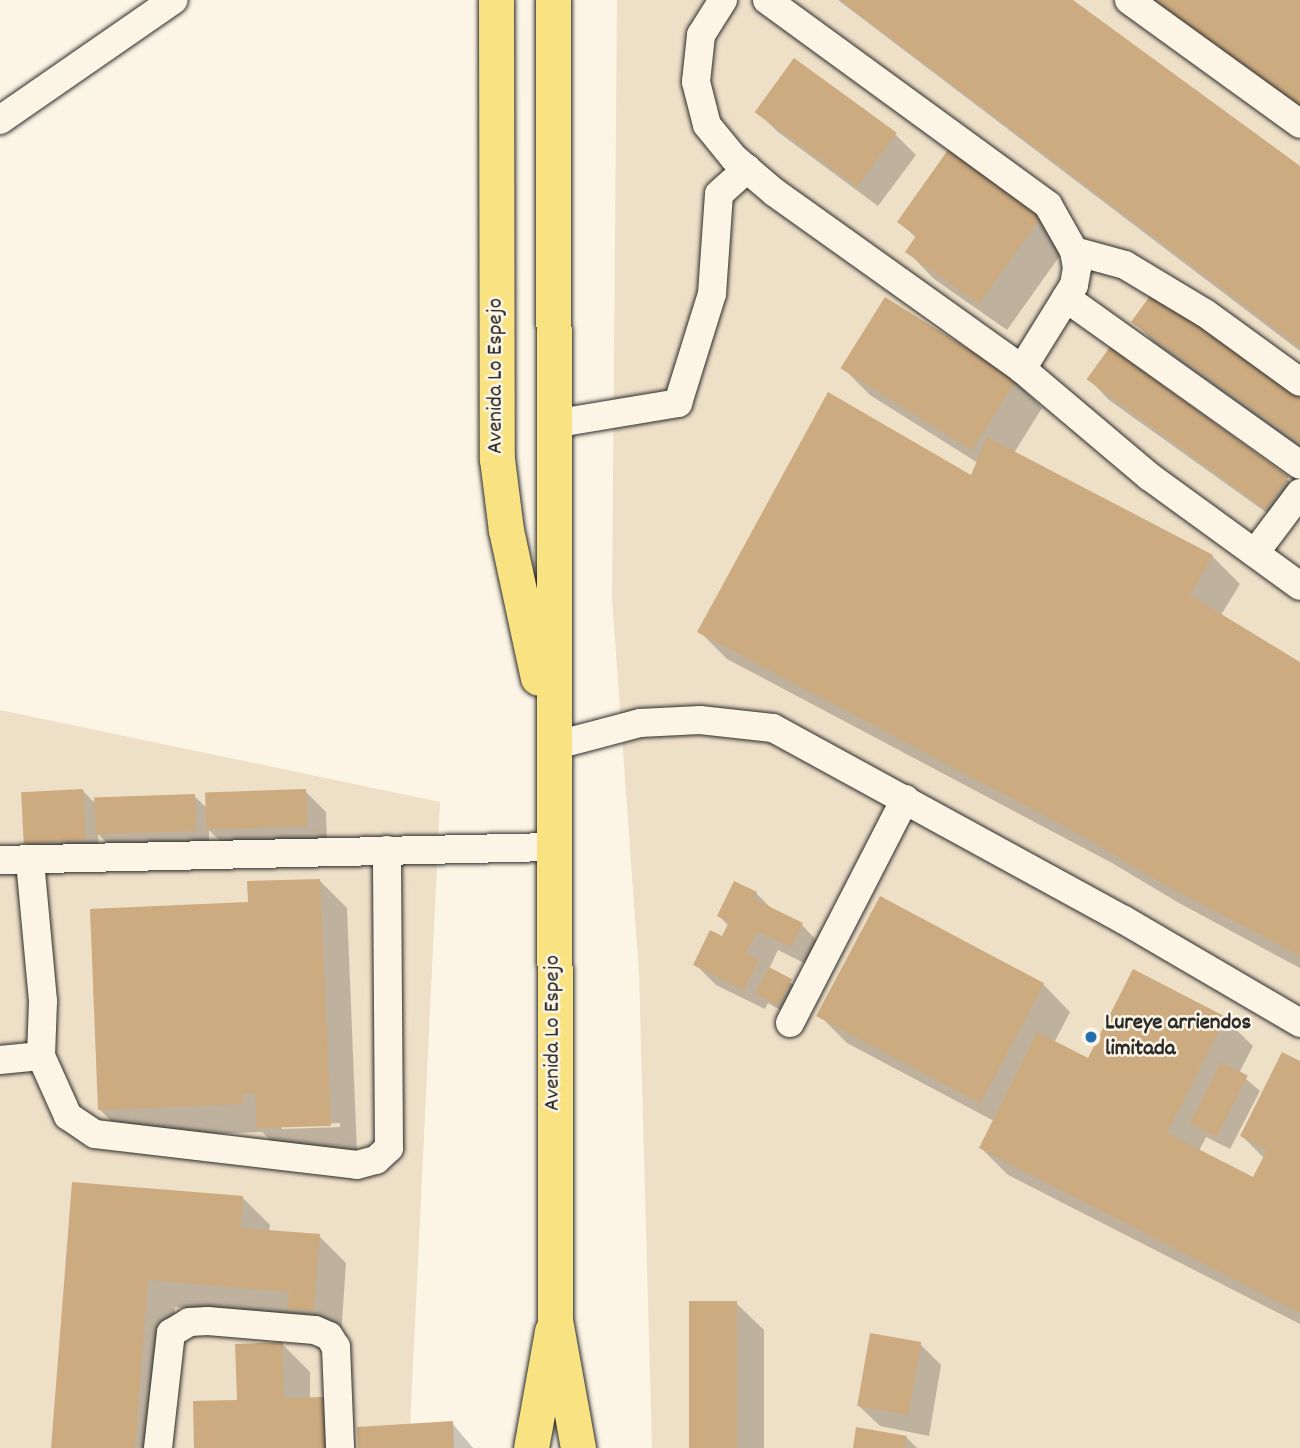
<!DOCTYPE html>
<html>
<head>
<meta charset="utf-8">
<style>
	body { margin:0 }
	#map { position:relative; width:1300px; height:1448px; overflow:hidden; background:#fcf5e5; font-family:Dekko,sans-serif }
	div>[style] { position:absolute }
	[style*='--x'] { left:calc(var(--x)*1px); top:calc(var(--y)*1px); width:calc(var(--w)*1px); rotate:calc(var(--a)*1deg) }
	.built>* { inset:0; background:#eedfc7 }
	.shadow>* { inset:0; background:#0003 }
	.building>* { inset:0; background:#cdab80; transform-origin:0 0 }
	.roads { filter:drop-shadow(0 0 2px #2b2b2b) drop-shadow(0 0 2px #2b2b2b) }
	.minor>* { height:28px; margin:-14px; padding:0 14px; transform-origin:14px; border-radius:14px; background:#fcf5e5 }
	.major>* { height:35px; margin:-17.5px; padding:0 17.5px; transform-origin:17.5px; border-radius:17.5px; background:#f8e281 }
	.dots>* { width:19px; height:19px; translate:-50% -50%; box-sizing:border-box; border:4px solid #fcf5e5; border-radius:50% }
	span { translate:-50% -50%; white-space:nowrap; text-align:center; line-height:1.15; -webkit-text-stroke:5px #fcf5e5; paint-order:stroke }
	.street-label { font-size:23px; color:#2b2b2b }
	.poi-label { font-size:23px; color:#2b2b2b; font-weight:700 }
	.left { translate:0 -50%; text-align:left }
</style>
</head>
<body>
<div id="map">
	<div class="built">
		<div style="clip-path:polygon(617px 0,1300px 0,1300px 1448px,652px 1448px,639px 973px,612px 598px)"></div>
		<div style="clip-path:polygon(0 710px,440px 802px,409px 1448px,0 1448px)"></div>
	</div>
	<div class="shadow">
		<div style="clip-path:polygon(838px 0,1070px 0,1300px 168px,1300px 351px)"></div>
		<div style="clip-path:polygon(757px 112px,895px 134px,916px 155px,878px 206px,778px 132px)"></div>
		<div style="clip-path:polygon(1042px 216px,1069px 243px,1007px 330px,934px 279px,907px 251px,916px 238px,899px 221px)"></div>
		<div style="clip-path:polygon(1134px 322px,1300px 396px,1300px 447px,1154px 342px)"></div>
		<div style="clip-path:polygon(1110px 349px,1300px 489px,1288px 528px,1109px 400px,1089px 379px)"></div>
		<div style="clip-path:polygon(842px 367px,1015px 381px,1042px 408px,1014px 453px,1212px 556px,1240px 584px,1221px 615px,1300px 663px,1300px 968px,1179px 903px,1112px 863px,727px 659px,699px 631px,972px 478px,978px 463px,870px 395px)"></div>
		<div style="clip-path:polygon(83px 791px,96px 804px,194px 796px,208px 809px,305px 791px,326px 812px,327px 846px,229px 850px,209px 830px,209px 844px,112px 848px,98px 834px,99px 853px,40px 857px,26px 843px)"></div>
		<div style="clip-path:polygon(evenodd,319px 880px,347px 908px,357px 1152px,286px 1155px,262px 1132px,128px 1137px,100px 1110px,249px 904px,319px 880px,340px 1123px,340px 1127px,282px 1129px,282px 1126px,340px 1123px)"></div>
		<div style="clip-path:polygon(756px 893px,774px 911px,802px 925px,822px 946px,812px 967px,778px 950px,769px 969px,797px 987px,784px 1012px,768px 1003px,765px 1009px,716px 985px,695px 964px,722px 938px,729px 926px,719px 916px)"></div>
		<div style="clip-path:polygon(1134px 971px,1225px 1019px,1253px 1046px,1239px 1073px,1260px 1091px,1230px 1149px,1206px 1137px,1199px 1151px,1254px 1179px,1264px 1158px,1242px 1136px,1300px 1063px,1300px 1324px,1008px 1175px,981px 1148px,994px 1121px,847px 1043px,819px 1015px,1043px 984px,1070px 1012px,1054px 1043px,1089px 1061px)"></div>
		<div style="clip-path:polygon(73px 1184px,243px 1198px,270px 1225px,269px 1232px,319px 1236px,346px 1263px,341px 1337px,298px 1317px,175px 1307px,164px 1448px,53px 1448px)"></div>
		<div style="clip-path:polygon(736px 1303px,764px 1330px,764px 1448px,691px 1448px)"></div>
		<div style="clip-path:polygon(282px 1344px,310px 1372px,310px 1399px,323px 1398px,351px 1426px,351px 1448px,196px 1448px,238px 1401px)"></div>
		<div style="clip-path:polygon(920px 1344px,941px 1365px,929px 1436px,880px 1426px,859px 1406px)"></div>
		<div style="clip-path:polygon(452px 1423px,473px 1448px,360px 1448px)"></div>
		<div style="clip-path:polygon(907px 1438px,917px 1448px,855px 1448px)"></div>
	</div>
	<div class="building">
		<div style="clip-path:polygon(840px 0,1073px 0,1300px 166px,1300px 347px)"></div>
		<div style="clip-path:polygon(1136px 0,1300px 0,1300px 120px)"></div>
		<div style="left:794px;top:58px;width:127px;height:67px;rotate:36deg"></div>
		<div style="clip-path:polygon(950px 147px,1043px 214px,979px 304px,905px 252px,916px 236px,897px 222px)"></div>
		<div style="clip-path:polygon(1155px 289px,1300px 393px,1300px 443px,1131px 322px)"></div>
		<div style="left:885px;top:297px;width:155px;height:84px;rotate:32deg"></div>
		<div style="left:1110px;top:347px;width:221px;height:40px;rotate:36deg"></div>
		<div style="clip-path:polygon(828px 392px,971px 475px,987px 437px,1213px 555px,1190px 595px,1300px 662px,1300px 956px,1149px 876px,1083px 836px,697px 632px)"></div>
		<div style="left:83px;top:789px;width:51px;height:62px;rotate:87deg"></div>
		<div style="left:306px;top:789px;width:37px;height:101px;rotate:88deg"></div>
		<div style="left:195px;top:794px;width:37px;height:101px;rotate:88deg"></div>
		<div style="clip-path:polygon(320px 879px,331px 1126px,257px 1128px,255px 1093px,242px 1094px,243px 1104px,98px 1110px,90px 909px,248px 902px,247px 881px)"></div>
		<div style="clip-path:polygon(734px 881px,757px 892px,754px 899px,803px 923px,791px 947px,757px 931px,746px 954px,759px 960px,744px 990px,693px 965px,710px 930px,722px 936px,729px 922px,717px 916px)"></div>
		<div style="left:880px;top:896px;width:186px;height:136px;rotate:28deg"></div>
		<div style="left:769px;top:967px;width:26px;height:30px;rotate:28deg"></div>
		<div style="clip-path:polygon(1133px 969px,1226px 1017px,1167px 1133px,1253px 1177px,1267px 1150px,1240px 1136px,1282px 1052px,1300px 1061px,1300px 1313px,979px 1148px,1037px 1032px,1088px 1058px)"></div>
		<div style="left:1221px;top:1062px;width:30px;height:69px;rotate:27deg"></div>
		<div style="clip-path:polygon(72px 1182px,243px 1196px,241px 1228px,320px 1234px,314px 1311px,287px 1309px,289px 1292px,148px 1280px,135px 1448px,51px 1448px)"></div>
		<div style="left:689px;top:1301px;width:48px;height:147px"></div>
		<div style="left:870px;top:1333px;width:52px;height:74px;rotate:10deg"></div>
		<div style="clip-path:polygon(283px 1342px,284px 1398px,324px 1397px,325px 1448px,194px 1448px,193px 1401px,237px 1400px,235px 1344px)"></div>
		<div style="clip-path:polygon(453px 1421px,454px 1448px,358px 1448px,357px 1427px)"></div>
		<div style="clip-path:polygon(856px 1427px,907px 1436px,905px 1448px,853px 1448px)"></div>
	</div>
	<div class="roads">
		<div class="minor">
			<div style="--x:723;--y:0;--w:41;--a:122.2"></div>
			<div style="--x:701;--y:35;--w:47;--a:96.1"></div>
			<div style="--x:696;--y:82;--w:44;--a:75.7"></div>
			<div style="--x:707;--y:125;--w:43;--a:50.7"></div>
			<div style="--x:734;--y:158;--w:52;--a:40.4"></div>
			<div style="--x:774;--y:192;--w:305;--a:35.5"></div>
			<div style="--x:1022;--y:369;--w:167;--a:40.2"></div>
			<div style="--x:1150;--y:477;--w:185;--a:36"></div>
			<div style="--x:767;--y:0;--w:348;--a:36.1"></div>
			<div style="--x:1048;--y:205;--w:53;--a:60.5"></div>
			<div style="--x:1074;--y:251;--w:17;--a:80"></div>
			<div style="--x:1077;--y:268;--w:17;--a:100"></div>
			<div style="--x:1074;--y:285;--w:99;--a:121.8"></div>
			<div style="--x:1129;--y:0;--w:211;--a:35.9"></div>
			<div style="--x:0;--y:120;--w:211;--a:-34.7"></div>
			<div style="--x:1074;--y:251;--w:53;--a:15.4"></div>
			<div style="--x:1125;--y:265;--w:93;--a:31"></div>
			<div style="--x:1205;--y:313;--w:117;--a:36"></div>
			<div style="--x:1066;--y:298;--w:287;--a:35.5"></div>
			<div style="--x:553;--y:424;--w:127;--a:-9.5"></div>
			<div style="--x:678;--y:403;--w:114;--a:-72.7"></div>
			<div style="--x:712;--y:294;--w:100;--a:-86"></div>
			<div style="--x:719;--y:194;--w:38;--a:-42"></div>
			<div style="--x:1255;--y:553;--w:75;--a:-53.1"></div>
			<div style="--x:553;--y:746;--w:90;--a:-14.8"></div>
			<div style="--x:640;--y:723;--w:60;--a:-2.9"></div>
			<div style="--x:700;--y:720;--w:73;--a:6.3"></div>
			<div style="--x:773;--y:728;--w:400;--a:28.7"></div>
			<div style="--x:1124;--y:920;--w:204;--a:30.3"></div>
			<div style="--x:0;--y:860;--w:553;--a:-1.35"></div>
			<div style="--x:790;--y:1023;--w:252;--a:-62.8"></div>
			<div style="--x:41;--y:1056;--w:66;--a:65.8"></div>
			<div style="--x:68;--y:1116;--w:32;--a:34"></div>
			<div style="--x:95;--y:1134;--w:264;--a:6.7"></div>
			<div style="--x:357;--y:1165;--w:20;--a:-15"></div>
			<div style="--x:376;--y:1160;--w:18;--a:-43"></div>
			<div style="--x:389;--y:1148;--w:298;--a:-90.4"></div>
			<div style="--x:0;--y:1060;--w:41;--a:-5.6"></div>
			<div style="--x:41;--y:1056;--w:55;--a:-87.9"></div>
			<div style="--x:43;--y:1001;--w:141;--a:-95.3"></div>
			<div style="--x:158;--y:1448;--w:116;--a:-83.6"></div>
			<div style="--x:171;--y:1333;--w:21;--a:-31"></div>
			<div style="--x:189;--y:1322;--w:19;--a:-3"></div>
			<div style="--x:208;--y:1321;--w:107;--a:4.8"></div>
			<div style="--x:315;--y:1330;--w:15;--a:23"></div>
			<div style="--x:329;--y:1336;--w:13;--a:58"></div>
			<div style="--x:336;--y:1347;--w:101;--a:87.7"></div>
		</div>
		<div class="major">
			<div style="--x:496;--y:0;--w:459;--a:89.9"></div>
			<div style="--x:497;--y:459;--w:72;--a:82.8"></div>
			<div style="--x:506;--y:530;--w:151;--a:77.8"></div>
			<div style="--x:553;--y:0;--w:1320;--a:89.91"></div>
			<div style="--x:555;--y:1320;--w:130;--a:79.8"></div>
			<div style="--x:531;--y:1448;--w:119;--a:-79.8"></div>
		</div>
	</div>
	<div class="dots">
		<div style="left:1091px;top:1037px;background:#1f6fb2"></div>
	</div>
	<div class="street-label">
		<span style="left:497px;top:376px;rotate:-90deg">Avenida Lo Espejo</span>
		<span style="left:554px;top:1033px;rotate:-90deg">Avenida Lo Espejo</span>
	</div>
	<div class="poi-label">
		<span class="left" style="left:1105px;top:1037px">Lureye arriendos<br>limitada</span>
	</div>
</div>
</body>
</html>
